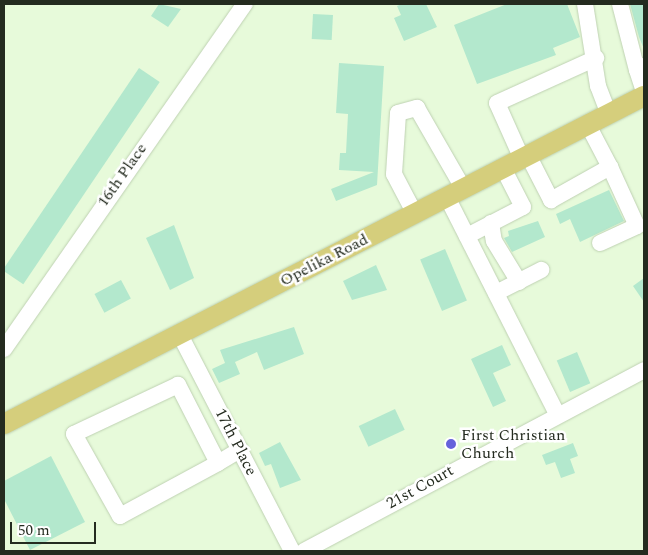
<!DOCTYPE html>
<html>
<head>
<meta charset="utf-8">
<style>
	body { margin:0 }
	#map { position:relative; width:648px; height:555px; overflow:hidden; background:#e7fada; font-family:Spectral,serif }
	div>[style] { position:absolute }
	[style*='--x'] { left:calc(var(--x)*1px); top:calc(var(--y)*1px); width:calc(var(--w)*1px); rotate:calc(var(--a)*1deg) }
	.building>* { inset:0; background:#b3e8cd; transform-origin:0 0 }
	.roads { filter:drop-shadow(0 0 1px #bed1b2) drop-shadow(0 0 1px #bed1b2) }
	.minor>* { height:16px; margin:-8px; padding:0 8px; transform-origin:8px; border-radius:8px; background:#fff }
	.major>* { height:20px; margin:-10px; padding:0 10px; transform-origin:10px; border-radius:10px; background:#d5ce7c }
	.dots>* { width:14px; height:14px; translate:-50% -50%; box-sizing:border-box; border:2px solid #fff; border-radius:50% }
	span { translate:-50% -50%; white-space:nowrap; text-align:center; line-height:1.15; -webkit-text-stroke:5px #fff; paint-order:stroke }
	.street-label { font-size:16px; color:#242b1f }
	.poi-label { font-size:16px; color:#242b1f }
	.left { translate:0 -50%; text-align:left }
	.frame { position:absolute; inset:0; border:5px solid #242b1f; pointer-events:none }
	.scale { position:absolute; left:10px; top:522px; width:86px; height:22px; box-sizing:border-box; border:2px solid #242b1f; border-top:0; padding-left:6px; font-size:15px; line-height:18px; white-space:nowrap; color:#242b1f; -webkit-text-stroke:4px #fff; paint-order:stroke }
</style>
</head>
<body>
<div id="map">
	<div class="building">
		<div style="clip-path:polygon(159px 4px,181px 9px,168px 27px,151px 16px)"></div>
		<div style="clip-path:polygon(402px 4px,426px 4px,437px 27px,404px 41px,394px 18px,401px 15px,397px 6px)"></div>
		<div style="clip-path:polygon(507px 4px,567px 4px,580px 37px,553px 48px,556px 55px,477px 84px,454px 25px)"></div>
		<div style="clip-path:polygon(630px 4px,644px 4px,644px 49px,639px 37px)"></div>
		<div style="left:313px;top:14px;width:20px;height:25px;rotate:3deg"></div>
		<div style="clip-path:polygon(339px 63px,384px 66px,377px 185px,336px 201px,331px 189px,374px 172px,339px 170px,340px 153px,346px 153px,348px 114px,336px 113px)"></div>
		<div style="left:139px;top:68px;width:25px;height:244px;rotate:34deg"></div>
		<div style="clip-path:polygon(609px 190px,624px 221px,580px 242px,570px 219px,560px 224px,556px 214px)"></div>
		<div style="clip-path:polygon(538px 221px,545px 237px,512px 252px,504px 238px,509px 236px,508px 231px)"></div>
		<div style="clip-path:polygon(174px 225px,194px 278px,170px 290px,146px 238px)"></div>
		<div style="left:445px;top:249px;width:56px;height:27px;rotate:67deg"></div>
		<div style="clip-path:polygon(376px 265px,387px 290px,352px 300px,343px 281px)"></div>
		<div style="clip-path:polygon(644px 278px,644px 302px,633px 286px)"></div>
		<div style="left:121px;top:280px;width:21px;height:30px;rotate:62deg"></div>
		<div style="clip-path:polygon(294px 327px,304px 354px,264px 370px,257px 352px,235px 362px,240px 374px,219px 383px,212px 369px,225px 363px,220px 350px)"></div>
		<div style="clip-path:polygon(502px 345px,511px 365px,493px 373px,506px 401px,493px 407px,471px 359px)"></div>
		<div style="left:577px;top:352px;width:34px;height:22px;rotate:67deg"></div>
		<div style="left:395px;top:409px;width:23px;height:40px;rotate:65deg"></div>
		<div style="clip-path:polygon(280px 442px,301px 480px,280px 488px,271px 464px,265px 466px,259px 453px)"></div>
		<div style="clip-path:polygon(573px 443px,578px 456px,570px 459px,575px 473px,561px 478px,555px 462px,546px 465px,542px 455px)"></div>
		<div style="clip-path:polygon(51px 456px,85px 522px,30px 550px,4px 499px,4px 481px)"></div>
	</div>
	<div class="roads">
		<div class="minor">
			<div style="--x:585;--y:4;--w:83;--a:81"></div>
			<div style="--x:598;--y:86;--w:30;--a:69"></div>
			<div style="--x:620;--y:4;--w:68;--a:75.6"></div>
			<div style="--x:644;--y:66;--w:8;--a:150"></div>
			<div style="--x:637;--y:70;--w:22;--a:72"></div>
			<div style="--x:528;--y:155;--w:51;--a:62.9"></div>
			<div style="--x:551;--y:200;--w:68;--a:-29.2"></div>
			<div style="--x:610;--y:167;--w:47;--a:-117.6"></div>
			<div style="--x:522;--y:159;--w:61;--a:-114.1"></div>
			<div style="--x:497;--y:103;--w:109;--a:-24.4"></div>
			<div style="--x:447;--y:197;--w:243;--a:63.1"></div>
			<div style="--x:415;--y:214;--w:45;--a:-117.7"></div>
			<div style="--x:394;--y:174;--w:61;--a:-86.2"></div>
			<div style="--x:398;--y:113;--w:20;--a:-15"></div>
			<div style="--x:417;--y:108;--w:92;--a:60.1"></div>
			<div style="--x:491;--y:223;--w:18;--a:81"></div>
			<div style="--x:494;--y:241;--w:48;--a:58.6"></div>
			<div style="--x:467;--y:236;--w:63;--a:-27.4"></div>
			<div style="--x:523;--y:207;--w:44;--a:-117.1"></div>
			<div style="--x:600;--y:243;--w:41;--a:-24.7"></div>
			<div style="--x:637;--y:226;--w:65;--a:-114.6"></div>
			<div style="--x:496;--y:293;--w:51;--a:-27.1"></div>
			<div style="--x:179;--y:333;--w:246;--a:62.6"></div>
			<div style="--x:4;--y:349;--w:421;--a:-55.1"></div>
			<div style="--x:218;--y:463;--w:88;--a:-117.1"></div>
			<div style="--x:178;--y:385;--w:115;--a:154.8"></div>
			<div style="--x:74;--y:434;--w:94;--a:60.7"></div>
			<div style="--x:120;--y:516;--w:111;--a:-28.4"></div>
			<div style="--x:218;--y:463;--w:26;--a:-31"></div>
			<div style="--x:304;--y:551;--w:385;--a:-28"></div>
		</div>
		<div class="major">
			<div style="--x:4;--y:424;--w:719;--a:-27.14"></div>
		</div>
	</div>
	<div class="dots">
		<div style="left:451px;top:444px;background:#6661db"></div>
	</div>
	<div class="street-label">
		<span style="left:122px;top:175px;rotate:-55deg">16th Place</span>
		<span style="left:324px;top:260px;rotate:-27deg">Opelika Road</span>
		<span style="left:236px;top:442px;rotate:63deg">17th Place</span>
		<span style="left:420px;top:487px;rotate:-29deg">21st Court</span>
	</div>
	<div class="poi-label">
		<span class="left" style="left:461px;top:444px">First Christian<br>Church</span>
	</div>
	<div class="frame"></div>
	<div class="scale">50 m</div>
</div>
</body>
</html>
